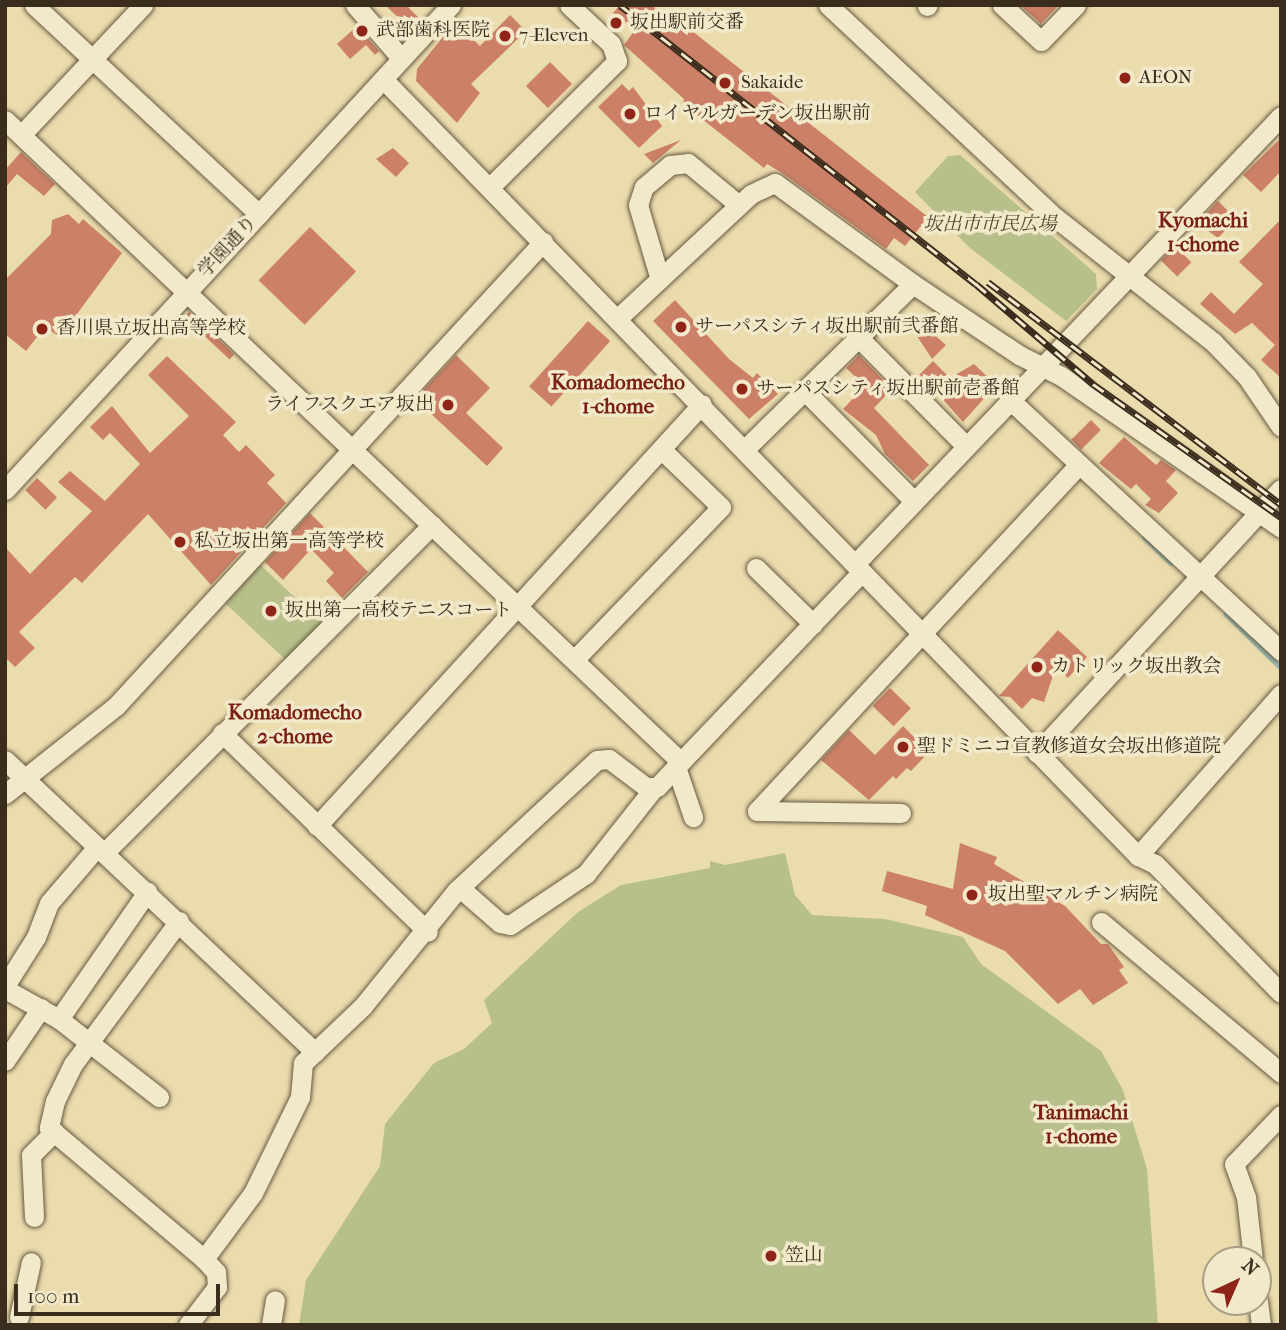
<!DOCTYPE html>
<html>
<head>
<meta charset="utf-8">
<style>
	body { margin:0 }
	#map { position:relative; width:1286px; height:1330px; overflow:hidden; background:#ebdcad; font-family:"IM FELL French Canon","Noto Serif JP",serif }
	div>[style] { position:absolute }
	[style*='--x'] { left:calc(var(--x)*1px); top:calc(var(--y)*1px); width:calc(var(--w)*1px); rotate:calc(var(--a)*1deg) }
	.green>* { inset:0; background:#b7c08a; transform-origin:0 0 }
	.stream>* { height:4.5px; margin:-2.25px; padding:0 2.25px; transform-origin:2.25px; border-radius:2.25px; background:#9abab2 }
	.building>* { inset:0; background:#cb8067; transform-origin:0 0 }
	.roads { filter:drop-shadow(0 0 2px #675942) drop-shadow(0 0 2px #675942) }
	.minor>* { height:19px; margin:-9.5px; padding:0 9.5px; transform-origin:9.5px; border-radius:9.5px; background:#f2e8ca }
	.rail>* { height:7px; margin-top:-3.5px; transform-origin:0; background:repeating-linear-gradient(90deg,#f2e8ca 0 13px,#3b2d1e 0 26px); box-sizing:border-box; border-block:2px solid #3b2d1e }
	.dots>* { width:19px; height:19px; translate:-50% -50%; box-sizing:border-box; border:4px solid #f2e8ca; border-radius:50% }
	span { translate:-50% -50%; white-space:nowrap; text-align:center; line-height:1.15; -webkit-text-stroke:7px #f2e8ca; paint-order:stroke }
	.poi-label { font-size:19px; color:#3b2d1e }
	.left { translate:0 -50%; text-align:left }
	.right { translate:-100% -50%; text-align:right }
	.park-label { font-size:19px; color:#544a34; font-style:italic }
	.street-label { font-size:19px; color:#3b2d1e }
	.neighbourhood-label { font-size:21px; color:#7a1f14; font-weight:700 }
	.frame { position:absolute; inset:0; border:7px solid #3b2d1e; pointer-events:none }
	.north { position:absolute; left:1202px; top:1246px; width:70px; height:70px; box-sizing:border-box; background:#f2e8ca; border:2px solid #a99d85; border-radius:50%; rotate:44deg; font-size:19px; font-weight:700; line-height:28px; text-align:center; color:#3b2d1e }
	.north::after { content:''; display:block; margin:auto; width:24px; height:32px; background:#8f2418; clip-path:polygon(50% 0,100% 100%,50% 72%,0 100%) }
	.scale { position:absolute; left:14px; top:1284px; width:206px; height:32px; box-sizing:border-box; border:4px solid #3b2d1e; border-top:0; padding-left:9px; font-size:21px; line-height:24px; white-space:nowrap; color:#3b2d1e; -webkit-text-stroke:5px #f2e8ca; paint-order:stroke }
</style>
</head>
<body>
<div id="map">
	<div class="green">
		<div style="clip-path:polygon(960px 155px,1096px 274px,1097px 289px,1066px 321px,970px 248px,915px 192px,948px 156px)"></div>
		<div style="left:255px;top:560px;width:93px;height:52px;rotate:43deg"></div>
		<div style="clip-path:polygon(785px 853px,795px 895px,812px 915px,885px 919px,963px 937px,981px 964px,1101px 1051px,1123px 1090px,1147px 1169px,1158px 1325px,299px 1325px,306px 1280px,380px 1166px,385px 1124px,434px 1063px,464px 1049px,492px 1023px,484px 1000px,578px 912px,621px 885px,710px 868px,710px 861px,725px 865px)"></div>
	</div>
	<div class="stream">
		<div style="--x:1144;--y:537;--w:37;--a:44"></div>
		<div style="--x:1226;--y:614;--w:77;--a:44.5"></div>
	</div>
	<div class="building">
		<div style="clip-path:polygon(385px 5px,406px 5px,419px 18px,409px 28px)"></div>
		<div style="clip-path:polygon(620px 5px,650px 5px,682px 23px,928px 217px,905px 246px,894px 238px,886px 249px,782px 173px,767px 164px,764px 168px,683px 104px,684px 99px,624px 45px,634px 31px,613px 13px)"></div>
		<div style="clip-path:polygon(1020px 5px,1059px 5px,1041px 24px)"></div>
		<div style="clip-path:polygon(510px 15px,526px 31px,471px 84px,480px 93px,457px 123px,416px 81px,417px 69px,455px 22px,480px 46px)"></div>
		<div style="clip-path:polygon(357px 26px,379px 51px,375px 55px,366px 45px,350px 59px,337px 44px)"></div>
		<div style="left:550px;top:62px;width:31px;height:34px;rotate:45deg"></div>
		<div style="clip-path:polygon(622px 84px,629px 91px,633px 87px,662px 126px,639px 148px,598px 107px)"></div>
		<div style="clip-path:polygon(1281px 138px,1281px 171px,1261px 192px,1243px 175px)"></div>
		<div style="clip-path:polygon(681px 140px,653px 163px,644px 154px)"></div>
		<div style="clip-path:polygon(393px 148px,409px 163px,396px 177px,376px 159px)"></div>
		<div style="clip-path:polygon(21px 152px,55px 184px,44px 196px,17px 174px,5px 188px,5px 170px)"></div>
		<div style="clip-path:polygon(1218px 201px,1236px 219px,1218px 238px,1197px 223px)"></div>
		<div style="clip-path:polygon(68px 214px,79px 224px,83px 219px,122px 253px,60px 337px,45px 327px,26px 351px,5px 334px,5px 280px,51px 234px,52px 220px)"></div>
		<div style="clip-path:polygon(1281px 219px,1281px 378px,1261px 360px,1275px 345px,1252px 323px,1235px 334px,1200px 304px,1211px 292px,1234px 314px,1263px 284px,1239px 262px)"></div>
		<div style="left:310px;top:227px;width:64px;height:74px;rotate:44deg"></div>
		<div style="left:1175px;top:246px;width:23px;height:20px;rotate:45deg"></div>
		<div style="clip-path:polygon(675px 300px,729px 359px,753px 378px,757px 373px,778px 394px,749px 419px,653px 321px)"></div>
		<div style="left:189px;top:312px;width:62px;height:7px;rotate:43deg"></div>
		<div style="left:588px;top:321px;width:30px;height:88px;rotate:42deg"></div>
		<div style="clip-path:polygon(923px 325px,946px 345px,932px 359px,915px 333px)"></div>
		<div style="clip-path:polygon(456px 355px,490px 388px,466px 413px,503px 448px,487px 466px,415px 399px)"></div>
		<div style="clip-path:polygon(859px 355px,892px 389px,874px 408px,929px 465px,913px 481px,885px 454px,876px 435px,843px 409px,865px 386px,846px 368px)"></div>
		<div style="clip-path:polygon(167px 356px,236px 422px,223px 435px,239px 452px,246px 445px,275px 475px,267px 483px,286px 503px,211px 585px,148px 514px,82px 583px,75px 577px,19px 632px,35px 648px,15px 667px,5px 657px,5px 547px,30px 574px,92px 511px,58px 482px,70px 471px,105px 501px,140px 464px,110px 433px,103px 440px,90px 427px,112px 406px,150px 453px,189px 416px,148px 375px)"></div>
		<div style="clip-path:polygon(933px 361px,950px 378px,974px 364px,996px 385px,963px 422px,930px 385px,926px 388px,916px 378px)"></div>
		<div style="left:1091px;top:420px;width:14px;height:28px;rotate:45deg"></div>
		<div style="clip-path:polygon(1124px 437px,1156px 465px,1161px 460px,1176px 470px,1166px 481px,1178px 493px,1159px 513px,1145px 505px,1151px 499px,1136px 484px,1131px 489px,1099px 463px)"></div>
		<div style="left:37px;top:478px;width:28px;height:17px;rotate:44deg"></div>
		<div style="clip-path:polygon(310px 513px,368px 572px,342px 598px,326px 581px,334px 573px,311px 549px,283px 580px,265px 562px)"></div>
		<div style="clip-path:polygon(1058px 630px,1087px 657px,1068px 678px,1056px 667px,1044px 702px,1032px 698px,1022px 709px,1010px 697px,999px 696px)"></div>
		<div style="left:890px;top:688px;width:29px;height:25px;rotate:44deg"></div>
		<div style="clip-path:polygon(903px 726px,929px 752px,911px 771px,907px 768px,896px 779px,893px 776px,869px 800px,821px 760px,849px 730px,875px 755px)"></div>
		<div style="clip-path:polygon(960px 843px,997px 857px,994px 864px,1065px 906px,1101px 944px,1108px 944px,1124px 967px,1119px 970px,1128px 983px,1093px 1005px,1080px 989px,1058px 1004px,1005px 951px,925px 915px,927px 906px,882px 891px,887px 871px,953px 889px)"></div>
	</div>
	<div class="roads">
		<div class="minor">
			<div style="--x:34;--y:5;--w:307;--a:42.9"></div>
			<div style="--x:355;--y:5;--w:70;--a:49"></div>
			<div style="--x:828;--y:5;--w:312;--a:43.1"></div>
			<div style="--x:1056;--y:218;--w:201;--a:38.3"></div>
			<div style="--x:1214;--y:343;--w:47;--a:45.9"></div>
			<div style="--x:1247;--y:377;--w:60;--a:55.8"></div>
			<div style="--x:1002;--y:5;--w:53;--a:42.7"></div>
			<div style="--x:1041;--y:41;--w:50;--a:-45.8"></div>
			<div style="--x:927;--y:6;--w:1;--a:-45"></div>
			<div style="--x:383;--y:79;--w:1083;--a:45.82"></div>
			<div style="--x:1138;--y:856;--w:19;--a:25"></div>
			<div style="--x:1155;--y:864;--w:180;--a:45.7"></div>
			<div style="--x:5;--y:120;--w:932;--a:43.52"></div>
			<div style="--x:22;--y:134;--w:177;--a:-46.8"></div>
			<div style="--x:490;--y:187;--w:179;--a:-44.8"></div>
			<div style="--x:617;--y:61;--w:18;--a:-109"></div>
			<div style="--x:611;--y:44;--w:57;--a:-137.1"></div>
			<div style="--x:659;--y:276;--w:74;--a:-106.5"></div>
			<div style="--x:638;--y:205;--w:19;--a:-72"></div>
			<div style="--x:644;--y:187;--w:34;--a:-40"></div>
			<div style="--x:670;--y:165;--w:18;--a:-6"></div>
			<div style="--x:688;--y:163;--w:66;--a:39.5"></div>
			<div style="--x:618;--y:318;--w:182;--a:-43"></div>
			<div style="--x:751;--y:194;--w:26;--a:-25"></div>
			<div style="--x:775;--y:183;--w:171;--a:36.2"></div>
			<div style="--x:913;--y:284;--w:128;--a:33.8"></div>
			<div style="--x:1019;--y:355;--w:47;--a:26.6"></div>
			<div style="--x:1061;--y:376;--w:267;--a:34.6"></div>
			<div style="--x:859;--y:338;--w:152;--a:45.3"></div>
			<div style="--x:805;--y:391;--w:155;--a:45.3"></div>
			<div style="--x:1010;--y:400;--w:369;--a:42.8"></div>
			<div style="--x:745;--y:449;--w:235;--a:-44.5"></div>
			<div style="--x:5;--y:490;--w:659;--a:-47.4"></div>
			<div style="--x:855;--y:564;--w:618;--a:-46.44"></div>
			<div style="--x:756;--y:568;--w:80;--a:44.5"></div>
			<div style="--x:574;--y:660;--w:212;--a:-46.1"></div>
			<div style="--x:721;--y:507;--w:83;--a:-136"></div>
			<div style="--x:222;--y:733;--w:286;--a:44"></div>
			<div style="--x:1037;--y:753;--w:359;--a:-47.3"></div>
			<div style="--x:5;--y:760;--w:426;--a:43.3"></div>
			<div style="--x:676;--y:767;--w:53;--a:71.2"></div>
			<div style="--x:5;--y:794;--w:142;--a:-38.4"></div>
			<div style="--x:116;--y:706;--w:631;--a:-47.38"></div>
			<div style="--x:757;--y:811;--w:471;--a:-47.1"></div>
			<div style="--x:757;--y:811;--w:144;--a:0.8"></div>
			<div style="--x:317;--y:826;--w:571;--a:-47.63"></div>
			<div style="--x:104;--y:853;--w:464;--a:-45"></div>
			<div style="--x:1138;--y:856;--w:216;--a:-48.6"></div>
			<div style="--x:460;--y:888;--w:53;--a:41.2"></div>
			<div style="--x:500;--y:923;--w:10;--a:11"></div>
			<div style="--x:510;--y:925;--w:92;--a:-33.9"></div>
			<div style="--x:586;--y:874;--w:110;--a:-51.7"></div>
			<div style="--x:179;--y:921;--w:178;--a:126.5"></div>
			<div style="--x:73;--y:1064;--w:41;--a:115.9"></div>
			<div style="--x:55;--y:1101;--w:28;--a:103"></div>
			<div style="--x:49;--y:1128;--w:203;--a:40.2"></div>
			<div style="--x:1101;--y:922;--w:235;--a:40"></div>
			<div style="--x:5;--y:986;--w:58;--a:-57.7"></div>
			<div style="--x:36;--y:937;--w:36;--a:-69"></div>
			<div style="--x:49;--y:903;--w:74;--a:-49.4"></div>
			<div style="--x:5;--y:989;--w:62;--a:29.1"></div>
			<div style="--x:59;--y:1019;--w:127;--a:38"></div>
			<div style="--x:59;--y:1019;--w:155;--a:-55.3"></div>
			<div style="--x:5;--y:1061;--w:64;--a:-55.8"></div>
			<div style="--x:34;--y:1217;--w:62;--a:-92.8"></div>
			<div style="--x:31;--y:1155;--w:33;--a:-45"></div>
			<div style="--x:1253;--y:1260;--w:63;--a:-96.3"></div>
			<div style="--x:1246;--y:1197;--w:35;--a:-110"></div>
			<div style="--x:1234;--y:1164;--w:68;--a:-46.2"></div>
			<div style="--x:1258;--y:1301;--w:24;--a:83"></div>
			<div style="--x:19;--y:1317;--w:56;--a:-77.7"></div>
			<div style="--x:188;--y:1325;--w:48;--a:-52.7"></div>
			<div style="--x:217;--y:1287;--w:15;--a:-94"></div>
			<div style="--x:216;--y:1272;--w:18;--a:-133"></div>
			<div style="--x:204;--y:1259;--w:82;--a:-53.4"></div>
			<div style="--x:253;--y:1193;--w:107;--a:-63.9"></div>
			<div style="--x:300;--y:1097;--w:34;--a:-85"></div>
			<div style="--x:303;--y:1063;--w:83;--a:-43.5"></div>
			<div style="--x:363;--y:1006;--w:148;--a:-51"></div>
			<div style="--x:456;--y:891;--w:192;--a:-42.9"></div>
			<div style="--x:597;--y:760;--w:12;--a:-5"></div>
			<div style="--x:609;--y:759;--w:46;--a:37.1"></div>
			<div style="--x:646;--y:787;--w:11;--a:0"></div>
			<div style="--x:657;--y:787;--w:297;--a:-46.4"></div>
			<div style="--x:271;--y:1325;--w:25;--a:-81"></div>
		</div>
	</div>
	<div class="rail">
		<div style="--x:620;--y:5;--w:452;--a:38.1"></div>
		<div style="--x:976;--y:284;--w:154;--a:40.5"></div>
		<div style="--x:1093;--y:384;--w:230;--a:35.3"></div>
		<div style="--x:988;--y:282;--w:368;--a:37.2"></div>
	</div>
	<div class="dots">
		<div style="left:616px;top:23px;background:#8f2418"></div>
		<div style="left:362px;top:31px;background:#8f2418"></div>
		<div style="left:505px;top:36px;background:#8f2418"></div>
		<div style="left:1125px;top:78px;background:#8f2418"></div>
		<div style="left:725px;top:83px;background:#8f2418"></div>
		<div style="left:630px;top:114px;background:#8f2418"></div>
		<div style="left:681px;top:327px;background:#8f2418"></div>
		<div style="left:42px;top:329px;background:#8f2418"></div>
		<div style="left:742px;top:389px;background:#8f2418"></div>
		<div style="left:448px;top:405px;background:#8f2418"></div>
		<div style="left:180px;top:542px;background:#8f2418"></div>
		<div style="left:271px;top:611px;background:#8f2418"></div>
		<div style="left:1037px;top:667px;background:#8f2418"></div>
		<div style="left:903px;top:747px;background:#8f2418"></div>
		<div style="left:972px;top:895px;background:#8f2418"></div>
		<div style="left:771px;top:1256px;background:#8f2418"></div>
	</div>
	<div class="poi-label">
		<span class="left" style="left:630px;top:23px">坂出駅前交番</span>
		<span class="left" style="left:376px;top:31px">武部歯科医院</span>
		<span class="left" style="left:519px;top:36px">7-Eleven</span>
		<span class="left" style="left:1139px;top:78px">AEON</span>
		<span class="left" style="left:741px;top:83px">Sakaide</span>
		<span class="left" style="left:644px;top:114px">ロイヤルガーデン坂出駅前</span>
		<span class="left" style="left:695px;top:327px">サーパスシティ坂出駅前弐番館</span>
		<span class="left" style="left:56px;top:329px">香川県立坂出高等学校</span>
		<span class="left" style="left:756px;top:389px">サーパスシティ坂出駅前壱番館</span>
		<span class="right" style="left:434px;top:405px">ライフスクエア坂出</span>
		<span class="left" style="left:194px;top:542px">私立坂出第一高等学校</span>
		<span class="left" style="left:285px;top:611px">坂出第一高校テニスコート</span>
		<span class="left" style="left:1051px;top:667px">カトリック坂出教会</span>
		<span class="left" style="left:917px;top:747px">聖ドミニコ宣教修道女会坂出修道院</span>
		<span class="left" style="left:988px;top:895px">坂出聖マルチン病院</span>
		<span class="left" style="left:785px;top:1256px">笠山</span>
	</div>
	<div class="park-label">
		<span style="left:990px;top:225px">坂出市市民広場</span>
	</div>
	<div class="street-label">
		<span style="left:228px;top:247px;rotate:-47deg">学園通り</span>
	</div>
	<div class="neighbourhood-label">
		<span style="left:1203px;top:232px">Kyomachi<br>1-chome</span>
		<span style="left:618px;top:394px">Komadomecho<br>1-chome</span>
		<span style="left:295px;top:724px">Komadomecho<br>2-chome</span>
		<span style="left:1081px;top:1124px">Tanimachi<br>1-chome</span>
	</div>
	<div class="frame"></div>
	<div class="north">N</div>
	<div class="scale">100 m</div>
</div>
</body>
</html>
